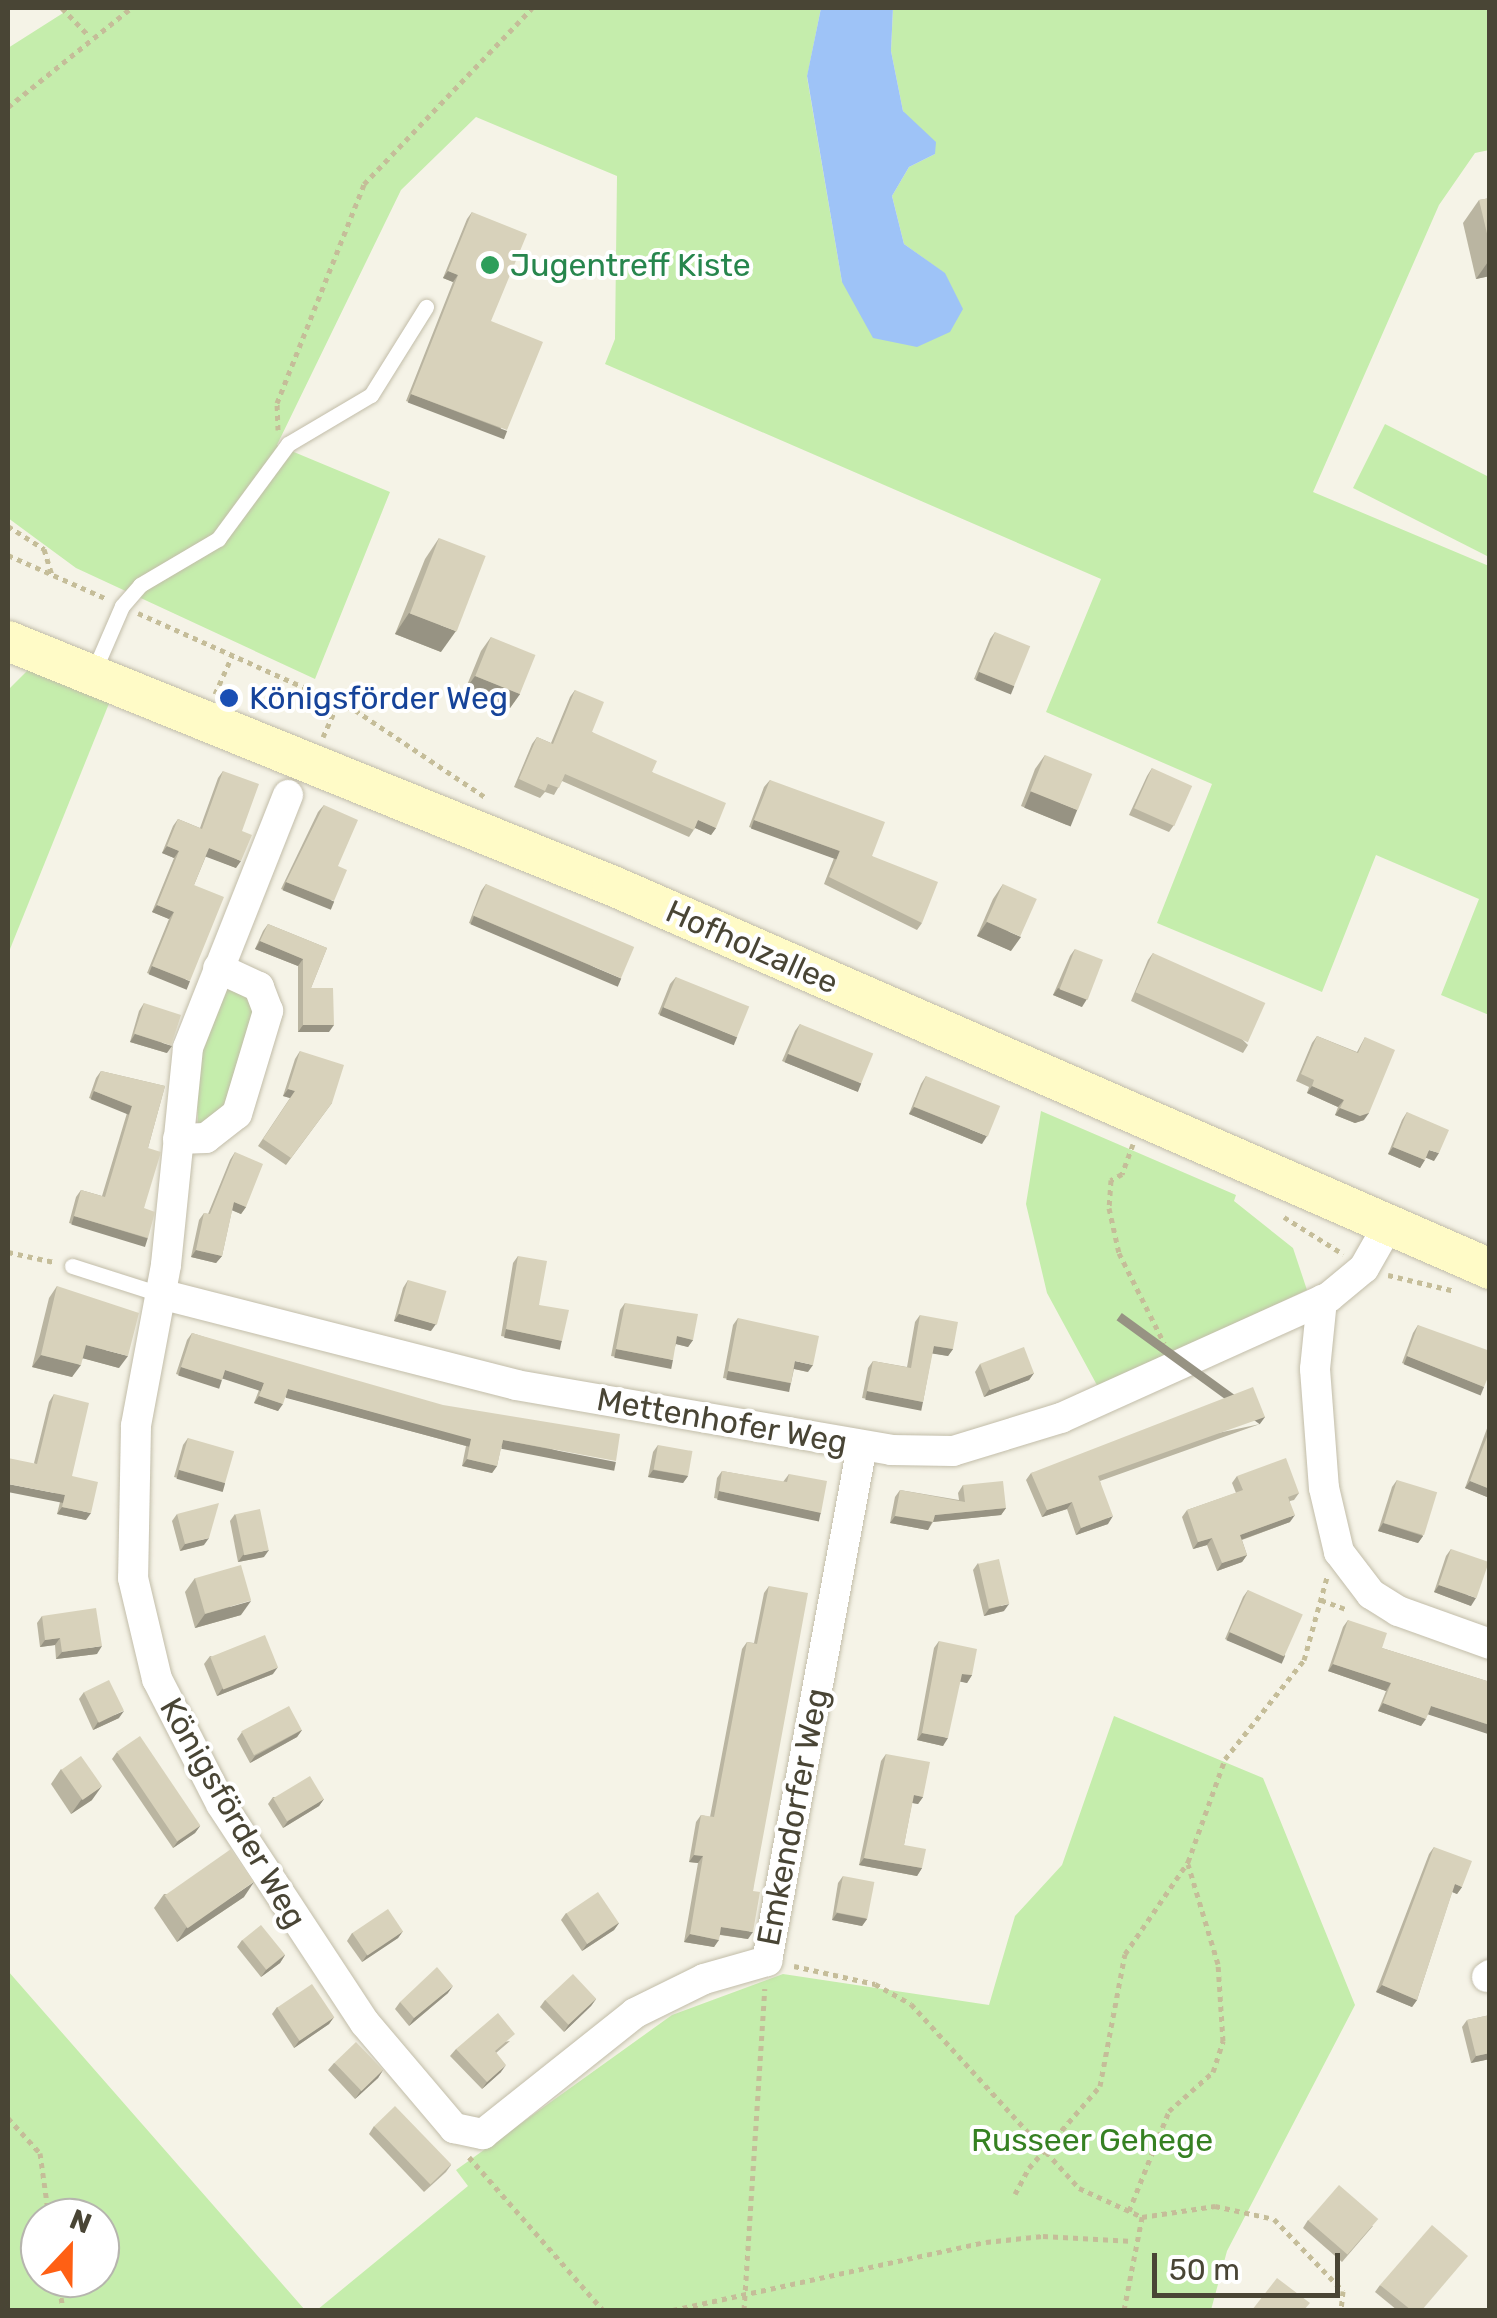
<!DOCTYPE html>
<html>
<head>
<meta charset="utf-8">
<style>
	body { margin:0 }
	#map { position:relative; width:1497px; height:2318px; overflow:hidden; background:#f5f3e7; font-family:Rubik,sans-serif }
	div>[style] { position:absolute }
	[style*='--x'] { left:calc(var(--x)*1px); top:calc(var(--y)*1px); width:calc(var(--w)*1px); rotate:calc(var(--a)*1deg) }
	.green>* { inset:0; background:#c5edac }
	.water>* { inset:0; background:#9ec3f7 }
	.path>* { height:5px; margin-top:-2.5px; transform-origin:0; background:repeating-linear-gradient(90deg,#c5bd99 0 5px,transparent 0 10px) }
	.roads { filter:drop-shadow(0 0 2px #c2bda9) drop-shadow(0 0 2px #c2bda9) }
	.lane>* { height:15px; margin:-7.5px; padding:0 7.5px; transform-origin:7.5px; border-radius:7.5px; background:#fff }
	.street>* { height:30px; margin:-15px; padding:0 15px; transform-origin:15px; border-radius:15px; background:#fff }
	.secondary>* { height:40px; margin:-20px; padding:0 20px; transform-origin:20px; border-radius:20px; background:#fffbc7 }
	.wall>* { inset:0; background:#bab5a1 }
	.shaded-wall>* { inset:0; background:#979383; transform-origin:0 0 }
	.building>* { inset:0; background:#d8d2bb; transform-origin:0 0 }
	.dots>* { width:28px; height:28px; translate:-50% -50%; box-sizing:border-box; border:5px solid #fff; border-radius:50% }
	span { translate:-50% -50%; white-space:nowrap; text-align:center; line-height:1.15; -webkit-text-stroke:8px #fff; paint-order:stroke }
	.leisure-label { font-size:32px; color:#27864d }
	.left { translate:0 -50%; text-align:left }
	.transit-label { font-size:32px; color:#164399 }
	.street-label { font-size:32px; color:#494535 }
	.park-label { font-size:32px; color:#368122 }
	.frame { position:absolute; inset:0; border:10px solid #494535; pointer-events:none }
	.north { position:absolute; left:20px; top:2198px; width:100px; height:100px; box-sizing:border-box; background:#fff; border:2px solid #b6b5ae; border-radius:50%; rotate:22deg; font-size:28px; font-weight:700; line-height:40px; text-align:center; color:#494535 }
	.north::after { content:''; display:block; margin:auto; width:35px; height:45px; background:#ff6014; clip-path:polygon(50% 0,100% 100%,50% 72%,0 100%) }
	.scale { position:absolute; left:1152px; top:2253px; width:188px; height:45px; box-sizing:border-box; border:5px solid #494535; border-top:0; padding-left:12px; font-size:30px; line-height:35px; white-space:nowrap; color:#494535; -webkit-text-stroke:8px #fff; paint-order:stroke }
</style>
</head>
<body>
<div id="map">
	<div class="green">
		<div style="clip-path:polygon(71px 8px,821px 8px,807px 77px,842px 282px,944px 273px,904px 244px,892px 196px,909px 167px,935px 154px,903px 111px,891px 51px,893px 8px,1489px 8px,1489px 150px,1475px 153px,1439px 205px,1313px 492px,1489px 566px,1489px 1015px,1441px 995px,1479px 899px,1376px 855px,1322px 992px,1157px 923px,1212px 784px,1046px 712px,1101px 579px,605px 364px,615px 339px,617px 176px,476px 117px,401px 190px,277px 445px,390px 492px,315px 679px,76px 568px,8px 518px,8px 48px)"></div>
		<div style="clip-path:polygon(1385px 424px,1489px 477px,1489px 557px,1353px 488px)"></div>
		<div style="clip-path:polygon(28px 670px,110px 701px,8px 954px,8px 690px)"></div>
		<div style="clip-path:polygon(221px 986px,258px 1002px,227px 1113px,198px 1125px,196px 1067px)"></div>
		<div style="clip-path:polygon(1041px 1111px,1236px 1195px,1234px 1201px,1293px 1248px,1307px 1290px,1098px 1387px,1047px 1293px,1026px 1204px)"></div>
		<div style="clip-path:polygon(1114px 1716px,1263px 1778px,1355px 2005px,1227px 2251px,1211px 2310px,317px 2310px,468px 2186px,456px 2170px,672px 2015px,783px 1974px,989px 2005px,1015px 1916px,1062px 1865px)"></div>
		<div style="clip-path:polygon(evenodd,8px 1971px,305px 2310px,8px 2310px,8px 1971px,40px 2218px,100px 2218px,100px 2278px,40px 2278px,40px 2218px)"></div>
	</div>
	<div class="water">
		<div style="clip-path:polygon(821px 8px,893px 8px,891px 51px,903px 111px,936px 142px,935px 154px,909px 167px,892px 196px,904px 244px,945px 273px,963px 309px,950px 332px,917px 347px,873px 338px,842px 282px,807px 76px)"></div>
	</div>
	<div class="path">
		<div style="--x:62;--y:8;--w:39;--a:46"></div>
		<div style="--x:8;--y:107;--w:158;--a:-38.8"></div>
		<div style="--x:278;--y:430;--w:27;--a:-92"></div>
		<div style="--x:277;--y:403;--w:236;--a:-68.3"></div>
		<div style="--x:364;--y:184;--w:243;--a:-46.3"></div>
		<div style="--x:8;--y:526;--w:43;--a:32.6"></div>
		<div style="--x:44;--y:549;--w:27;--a:73"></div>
		<div style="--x:8;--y:555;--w:106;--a:23.9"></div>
		<div style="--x:138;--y:613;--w:238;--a:24.1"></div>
		<div style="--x:355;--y:710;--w:156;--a:33.8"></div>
		<div style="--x:215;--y:694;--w:42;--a:-65.9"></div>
		<div style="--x:323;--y:737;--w:37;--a:-66"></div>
		<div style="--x:1133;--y:1144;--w:32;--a:110"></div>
		<div style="--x:1122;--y:1174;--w:13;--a:151"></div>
		<div style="--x:1111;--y:1180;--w:28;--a:94"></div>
		<div style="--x:1109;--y:1208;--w:46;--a:77.5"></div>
		<div style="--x:1119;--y:1253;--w:101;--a:63.4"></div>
		<div style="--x:1284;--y:1217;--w:70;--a:32.1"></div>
		<div style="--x:8;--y:1252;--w:47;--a:12.3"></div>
		<div style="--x:1388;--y:1275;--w:69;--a:13.4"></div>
		<div style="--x:1321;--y:1600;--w:27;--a:20"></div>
		<div style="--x:794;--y:1966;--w:83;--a:12.5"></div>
		<div style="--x:875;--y:1984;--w:41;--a:29.1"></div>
		<div style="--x:911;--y:2004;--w:249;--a:47.6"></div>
		<div style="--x:1079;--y:2188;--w:69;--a:24.7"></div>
		<div style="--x:1142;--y:2217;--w:74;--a:-8.6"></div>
		<div style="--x:1215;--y:2206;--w:60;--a:12.4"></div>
		<div style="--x:1274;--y:2219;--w:100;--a:46.2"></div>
		<div style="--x:1343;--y:2291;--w:19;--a:96"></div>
		<div style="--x:8;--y:2118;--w:47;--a:47.6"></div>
		<div style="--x:40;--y:2153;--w:66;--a:82.1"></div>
		<div style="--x:469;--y:2157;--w:203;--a:48.8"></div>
		<div style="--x:1015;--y:2194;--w:30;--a:-62"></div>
		<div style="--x:1029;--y:2168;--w:108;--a:-49.1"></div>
		<div style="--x:1100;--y:2086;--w:134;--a:-79.3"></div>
		<div style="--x:1125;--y:1954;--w:112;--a:-55.6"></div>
		<div style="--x:1188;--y:1862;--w:109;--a:-70.2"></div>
		<div style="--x:1225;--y:1759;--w:127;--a:-51.4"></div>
		<div style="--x:1304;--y:1660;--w:86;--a:-74.5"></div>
		<div style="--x:1129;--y:2211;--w:108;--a:-68.2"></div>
		<div style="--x:1169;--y:2111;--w:59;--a:-41.6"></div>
		<div style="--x:1213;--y:2072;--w:33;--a:-72"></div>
		<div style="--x:1223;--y:2041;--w:77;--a:-93.7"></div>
		<div style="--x:1218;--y:1964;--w:104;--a:-106.7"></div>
		<div style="--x:58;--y:2278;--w:32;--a:81"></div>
		<div style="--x:673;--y:2310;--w:320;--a:-12.3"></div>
		<div style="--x:986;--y:2242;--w:57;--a:-6"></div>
		<div style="--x:1043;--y:2236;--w:90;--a:3.2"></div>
		<div style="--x:744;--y:2310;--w:322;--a:-86.3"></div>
		<div style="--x:1124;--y:2310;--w:95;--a:-79"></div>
	</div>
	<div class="roads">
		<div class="lane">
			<div style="--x:93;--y:673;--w:73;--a:-66.6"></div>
			<div style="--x:122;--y:606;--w:28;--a:-49"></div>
			<div style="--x:140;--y:585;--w:91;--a:-30.5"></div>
			<div style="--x:218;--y:539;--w:118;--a:-53.6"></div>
			<div style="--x:288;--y:444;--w:96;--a:-30.6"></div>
			<div style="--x:371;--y:395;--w:104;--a:-58"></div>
			<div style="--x:72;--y:1266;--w:92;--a:17.7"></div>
		</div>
		<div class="street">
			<div style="--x:288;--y:795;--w:272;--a:111.6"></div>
			<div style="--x:188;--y:1048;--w:218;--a:95.8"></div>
			<div style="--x:166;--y:1265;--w:164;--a:100.6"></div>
			<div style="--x:136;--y:1426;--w:152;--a:91.1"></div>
			<div style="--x:133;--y:1578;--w:104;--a:76.6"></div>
			<div style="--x:157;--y:1679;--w:140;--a:62.9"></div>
			<div style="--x:221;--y:1804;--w:262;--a:56.7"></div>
			<div style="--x:365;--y:2023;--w:138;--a:49.7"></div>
			<div style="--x:454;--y:2128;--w:30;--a:12"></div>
			<div style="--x:483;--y:2134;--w:194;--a:-38.5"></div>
			<div style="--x:635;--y:2013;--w:77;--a:-26.2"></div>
			<div style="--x:704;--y:1979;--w:66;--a:-15.9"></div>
			<div style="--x:767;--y:1961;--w:524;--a:-79.55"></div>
			<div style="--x:178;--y:1139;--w:28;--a:-2"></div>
			<div style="--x:206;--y:1138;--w:39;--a:-38"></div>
			<div style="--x:237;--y:1114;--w:108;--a:-73.2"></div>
			<div style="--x:268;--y:1011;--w:26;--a:-111"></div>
			<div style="--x:259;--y:987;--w:45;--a:-155.1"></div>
			<div style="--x:160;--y:1294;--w:367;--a:14.3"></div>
			<div style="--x:516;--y:1385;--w:381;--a:9.8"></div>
			<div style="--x:891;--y:1450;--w:62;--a:0.9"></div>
			<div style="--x:953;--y:1451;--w:113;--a:-17"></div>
			<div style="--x:1061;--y:1418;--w:294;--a:-24.3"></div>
			<div style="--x:1329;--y:1297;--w:45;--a:-39.6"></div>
			<div style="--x:1364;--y:1268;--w:48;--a:-60.3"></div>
			<div style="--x:1322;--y:1300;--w:69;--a:95.8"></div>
			<div style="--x:1315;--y:1369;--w:119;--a:85.7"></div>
			<div style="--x:1324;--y:1488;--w:66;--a:76.8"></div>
			<div style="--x:1339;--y:1552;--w:53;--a:52.7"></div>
			<div style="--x:1371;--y:1594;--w:32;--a:32"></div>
			<div style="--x:1398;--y:1611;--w:98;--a:19.7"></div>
			<div style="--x:1487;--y:1977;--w:4;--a:-34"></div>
		</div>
		<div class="secondary">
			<div style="--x:8;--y:641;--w:653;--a:22.05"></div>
			<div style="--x:613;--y:886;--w:957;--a:23.59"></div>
		</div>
	</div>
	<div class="wall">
		<div style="clip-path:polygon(1490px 198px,1490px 276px,1476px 279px,1463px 223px,1479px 200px)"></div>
		<div style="clip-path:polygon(472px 212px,502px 437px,406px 401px,453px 282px,443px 278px,467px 219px)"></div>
		<div style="clip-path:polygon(439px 538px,441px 652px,395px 634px,425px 559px)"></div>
		<div style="clip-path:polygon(995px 632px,1014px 686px,1009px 693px,974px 679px,990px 639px)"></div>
		<div style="clip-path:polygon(491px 637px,520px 694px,510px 708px,465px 690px,481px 651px)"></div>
		<div style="clip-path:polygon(575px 690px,592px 732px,652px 772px,716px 828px,711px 835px,695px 828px,689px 837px,562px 781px,554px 795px,545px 792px,540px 798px,514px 787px,532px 744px,537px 737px,551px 743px,570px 697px)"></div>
		<div style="clip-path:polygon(1045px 755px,1067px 825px,1021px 806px,1035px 769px)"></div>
		<div style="clip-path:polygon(1152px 768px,1174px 825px,1169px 832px,1129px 815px,1147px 776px)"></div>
		<div style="clip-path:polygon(223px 771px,242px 831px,236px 868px,206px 856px,194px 885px,185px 988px,147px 973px,169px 919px,152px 912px,174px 858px,162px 853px,173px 826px,178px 819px,200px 828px,218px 778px)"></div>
		<div style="clip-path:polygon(770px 780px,872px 856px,922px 923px,917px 930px,824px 884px,834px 858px,749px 827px,764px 787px)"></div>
		<div style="clip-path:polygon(324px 805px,338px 866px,329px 908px,281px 889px,318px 812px)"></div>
		<div style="clip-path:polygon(486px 884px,617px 985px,469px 923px,481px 891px)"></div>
		<div style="clip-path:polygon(1003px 884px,1011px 951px,977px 936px,993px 899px)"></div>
		<div style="clip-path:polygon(268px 924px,327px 948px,311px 988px,329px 1032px,298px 1032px,298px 966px,255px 949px,263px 931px)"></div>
		<div style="clip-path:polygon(1075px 949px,1082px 1007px,1053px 995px,1070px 956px)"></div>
		<div style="clip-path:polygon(1153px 953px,1248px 1045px,1243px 1053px,1131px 1001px,1148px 960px)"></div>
		<div style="clip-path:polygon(676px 977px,732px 1044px,658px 1014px,670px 984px)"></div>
		<div style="clip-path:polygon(144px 1003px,167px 1053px,130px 1042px,139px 1011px)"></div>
		<div style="clip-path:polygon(800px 1024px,861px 1084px,856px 1091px,782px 1061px,795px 1031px)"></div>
		<div style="clip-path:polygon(1317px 1036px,1357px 1052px,1365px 1037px,1364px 1120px,1355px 1123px,1335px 1115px,1338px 1107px,1307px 1093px,1309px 1087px,1296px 1081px,1312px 1043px)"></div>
		<div style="clip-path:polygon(300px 1051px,332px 1103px,286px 1165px,258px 1146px,290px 1098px,283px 1096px,295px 1059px)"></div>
		<div style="clip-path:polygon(101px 1071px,165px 1086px,148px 1148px,144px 1208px,148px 1238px,143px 1245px,69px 1223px,76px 1197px,81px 1190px,102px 1196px,127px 1113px,89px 1098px,96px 1078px)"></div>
		<div style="clip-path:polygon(926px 1076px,982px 1144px,909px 1114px,921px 1084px)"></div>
		<div style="clip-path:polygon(1407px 1112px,1434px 1161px,1426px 1157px,1420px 1168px,1388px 1154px,1402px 1120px)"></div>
		<div style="clip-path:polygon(235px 1152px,246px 1207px,241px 1214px,232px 1210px,222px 1256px,216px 1263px,191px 1257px,199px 1220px,204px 1213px,208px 1214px,230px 1160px)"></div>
		<div style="clip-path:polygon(518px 1256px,539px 1305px,562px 1341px,557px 1348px,501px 1336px,513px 1263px)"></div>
		<div style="clip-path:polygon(408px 1280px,431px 1331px,394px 1321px,403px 1288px)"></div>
		<div style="clip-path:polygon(57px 1286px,119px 1368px,83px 1358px,72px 1377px,32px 1367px,49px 1298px)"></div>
		<div style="clip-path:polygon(625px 1303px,693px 1340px,688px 1347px,676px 1344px,668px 1367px,611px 1356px,620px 1310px)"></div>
		<div style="clip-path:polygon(920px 1315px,953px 1349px,948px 1356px,932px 1353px,923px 1402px,918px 1409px,862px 1398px,868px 1368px,873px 1361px,907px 1367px,915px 1322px)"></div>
		<div style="clip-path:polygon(738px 1318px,808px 1372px,794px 1369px,791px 1383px,786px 1390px,723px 1378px,733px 1325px)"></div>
		<div style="clip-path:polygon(1418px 1325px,1484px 1387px,1479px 1394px,1402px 1363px,1413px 1333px)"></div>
		<div style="clip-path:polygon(192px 1333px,611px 1468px,501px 1447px,497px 1466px,492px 1473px,462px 1466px,466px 1446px,285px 1397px,278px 1411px,254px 1403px,259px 1390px,223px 1378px,217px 1387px,176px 1374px,187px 1340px)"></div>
		<div style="clip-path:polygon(980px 1364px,1034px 1373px,1029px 1380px,984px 1397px,975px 1372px)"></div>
		<div style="clip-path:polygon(54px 1394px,72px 1476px,86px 1520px,57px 1514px,60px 1502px,34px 1463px,49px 1402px)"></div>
		<div style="clip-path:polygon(1489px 1423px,1490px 1494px,1487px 1497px,1465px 1488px)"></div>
		<div style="clip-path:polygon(1260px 1424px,1100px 1481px,1108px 1524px,1076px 1535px,1067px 1509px,1042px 1517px,1026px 1480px,1031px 1473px)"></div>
		<div style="clip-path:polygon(188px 1438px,225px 1483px,220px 1490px,174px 1477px,183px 1445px)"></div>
		<div style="clip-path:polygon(658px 1445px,688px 1476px,683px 1483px,648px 1477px,653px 1452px)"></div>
		<div style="clip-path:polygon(722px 1471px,783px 1482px,789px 1474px,821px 1513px,816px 1520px,714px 1498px,717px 1478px)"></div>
		<div style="clip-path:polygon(1237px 1476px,1299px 1493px,1294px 1500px,1290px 1501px,1290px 1522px,1242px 1540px,1247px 1555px,1242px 1562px,1217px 1571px,1207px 1545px,1193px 1549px,1182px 1517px,1187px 1510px,1236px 1493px,1232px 1483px)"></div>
		<div style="clip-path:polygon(1397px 1480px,1423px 1536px,1418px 1543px,1378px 1531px,1392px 1487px)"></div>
		<div style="clip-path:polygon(963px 1485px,1006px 1508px,1001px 1515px,933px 1522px,928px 1530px,890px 1523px,895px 1497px,900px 1490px,959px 1500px,958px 1493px)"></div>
		<div style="clip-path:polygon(177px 1514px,204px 1545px,180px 1551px,172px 1521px)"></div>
		<div style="clip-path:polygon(235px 1514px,264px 1557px,238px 1562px,230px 1521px)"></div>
		<div style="clip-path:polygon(1451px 1549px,1471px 1606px,1434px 1592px,1446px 1556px)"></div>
		<div style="clip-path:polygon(978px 1563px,1004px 1611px,984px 1616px,973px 1570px)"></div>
		<div style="clip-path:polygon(195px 1578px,241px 1615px,195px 1628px,185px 1592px)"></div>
		<div style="clip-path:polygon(769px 1586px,753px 1891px,748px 1939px,720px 1935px,714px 1947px,684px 1942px,698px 1863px,689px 1862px,696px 1822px,701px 1815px,710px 1817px,742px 1649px,747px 1642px,754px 1643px,764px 1593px)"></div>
		<div style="clip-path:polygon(1248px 1590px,1285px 1655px,1280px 1662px,1225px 1639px,1243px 1597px)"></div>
		<div style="clip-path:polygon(42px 1616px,97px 1654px,56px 1659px,55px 1645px,40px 1647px,37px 1623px)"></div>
		<div style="clip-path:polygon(1348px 1620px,1382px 1648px,1490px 1682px,1490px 1734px,1428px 1714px,1421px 1726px,1378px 1711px,1386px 1691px,1328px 1671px,1343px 1627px)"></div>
		<div style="clip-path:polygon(939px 1641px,972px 1675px,967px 1683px,960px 1681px,943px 1746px,917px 1740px,934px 1648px)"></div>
		<div style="clip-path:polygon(210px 1656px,273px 1674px,217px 1696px,204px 1664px)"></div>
		<div style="clip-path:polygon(84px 1692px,119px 1718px,93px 1730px,79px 1699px)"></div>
		<div style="clip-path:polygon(302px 1730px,297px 1737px,250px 1763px,237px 1739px,242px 1732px)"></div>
		<div style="clip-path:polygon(117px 1752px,200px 1826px,195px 1833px,173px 1848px,112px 1759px)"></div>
		<div style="clip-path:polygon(886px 1754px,923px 1797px,918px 1804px,912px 1803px,904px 1845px,922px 1868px,917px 1876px,859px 1865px,881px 1761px)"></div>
		<div style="clip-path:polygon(61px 1769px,92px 1800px,71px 1814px,51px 1784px)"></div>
		<div style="clip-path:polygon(273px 1797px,324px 1799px,319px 1806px,283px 1828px,268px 1804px)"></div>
		<div style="clip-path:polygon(1434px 1847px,1462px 1887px,1457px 1894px,1452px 1892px,1417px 2000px,1412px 2007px,1376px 1992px,1429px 1854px)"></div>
		<div style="clip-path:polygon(843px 1876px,867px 1919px,862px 1926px,832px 1920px,838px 1883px)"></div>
		<div style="clip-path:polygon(164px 1894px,244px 1897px,177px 1942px,154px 1908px)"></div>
		<div style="clip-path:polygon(566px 1913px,619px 1923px,614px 1930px,582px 1951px,561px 1920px)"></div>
		<div style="clip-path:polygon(403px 1931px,398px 1938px,362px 1962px,347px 1941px,352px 1933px)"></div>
		<div style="clip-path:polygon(242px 1940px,285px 1955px,280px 1963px,261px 1977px,237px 1947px)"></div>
		<div style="clip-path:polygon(448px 1993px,409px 2026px,395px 2009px,400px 2002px)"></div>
		<div style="clip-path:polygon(596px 1999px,591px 2006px,564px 2032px,540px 2007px,545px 2000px)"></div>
		<div style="clip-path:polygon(277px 2007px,334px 2017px,329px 2024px,294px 2048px,272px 2014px)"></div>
		<div style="clip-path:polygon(1490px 2015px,1490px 2059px,1471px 2063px,1462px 2027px,1467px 2020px)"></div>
		<div style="clip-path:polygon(510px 2041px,496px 2053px,501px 2072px,482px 2089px,450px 2056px,456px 2049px)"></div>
		<div style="clip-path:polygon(334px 2063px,383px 2070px,378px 2078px,355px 2099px,328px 2070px)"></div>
		<div style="clip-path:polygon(374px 2126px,451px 2165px,446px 2172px,424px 2192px,369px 2134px)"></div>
		<div style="clip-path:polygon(1308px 2220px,1373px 2226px,1342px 2262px,1303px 2228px)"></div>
		<div style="clip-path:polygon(1380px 2285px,1423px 2310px,1397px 2310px,1375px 2292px)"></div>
	</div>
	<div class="shaded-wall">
		<div style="clip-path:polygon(1490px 259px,1490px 276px,1476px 279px)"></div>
		<div style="clip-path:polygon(448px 271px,458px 275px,453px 282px,443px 278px)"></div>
		<div style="left:411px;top:394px;width:103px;height:9px;rotate:21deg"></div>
		<div style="clip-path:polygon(409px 613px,456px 631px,441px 652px,395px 634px)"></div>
		<div style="left:979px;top:672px;width:38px;height:9px;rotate:22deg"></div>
		<div style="clip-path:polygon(475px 676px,520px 694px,510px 708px,465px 690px)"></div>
		<div style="left:1031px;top:791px;width:50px;height:18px;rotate:22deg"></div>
		<div style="clip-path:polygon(698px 820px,716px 828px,711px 835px,693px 827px)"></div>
		<div style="left:754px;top:820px;width:91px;height:9px;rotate:20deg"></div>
		<div style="clip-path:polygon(167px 846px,179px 851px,174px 858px,162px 853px)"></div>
		<div style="clip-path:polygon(209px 848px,241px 861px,236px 868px,204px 856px)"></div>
		<div style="left:286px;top:882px;width:52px;height:9px;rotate:22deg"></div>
		<div style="clip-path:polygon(157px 905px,174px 912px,169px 919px,152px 912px)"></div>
		<div style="left:474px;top:916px;width:160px;height:9px;rotate:23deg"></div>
		<div style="clip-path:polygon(987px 922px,1021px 937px,1011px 951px,977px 936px)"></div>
		<div style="clip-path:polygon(260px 941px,303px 959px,298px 966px,255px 949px)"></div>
		<div style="left:152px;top:966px;width:41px;height:9px;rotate:22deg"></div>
		<div style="clip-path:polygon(1058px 988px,1087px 999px,1082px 1007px,1053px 995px)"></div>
		<div style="left:663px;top:1007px;width:80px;height:9px;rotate:22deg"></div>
		<div style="clip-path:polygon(303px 1025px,334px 1025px,329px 1032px,298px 1032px)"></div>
		<div style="clip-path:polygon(135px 1034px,172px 1046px,167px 1053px,130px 1042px)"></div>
		<div style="left:788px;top:1054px;width:79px;height:9px;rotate:22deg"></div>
		<div style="clip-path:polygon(1312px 1086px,1344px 1100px,1338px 1107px,1307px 1093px)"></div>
		<div style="clip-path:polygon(288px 1089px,295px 1091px,290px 1098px,283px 1096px)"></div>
		<div style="left:94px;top:1091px;width:41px;height:9px;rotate:22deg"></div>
		<div style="clip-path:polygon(914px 1107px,987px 1136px,982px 1144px,909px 1114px)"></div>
		<div style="clip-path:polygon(1340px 1108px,1369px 1113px,1364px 1120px,1355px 1123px,1335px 1115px)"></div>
		<div style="clip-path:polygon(1393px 1147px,1425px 1160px,1420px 1168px,1388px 1154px)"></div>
		<div style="clip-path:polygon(1429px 1150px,1439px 1153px,1434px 1161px,1424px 1157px)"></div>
		<div style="clip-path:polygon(234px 1202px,246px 1207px,241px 1214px,229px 1209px)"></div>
		<div style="left:74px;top:1216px;width:77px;height:9px;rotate:17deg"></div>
		<div style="clip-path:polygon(196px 1250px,222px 1256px,216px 1263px,191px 1257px)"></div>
		<div style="clip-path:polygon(399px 1314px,436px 1324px,431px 1331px,394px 1321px)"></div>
		<div style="left:506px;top:1329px;width:57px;height:9px;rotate:12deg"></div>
		<div style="clip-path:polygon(677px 1336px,693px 1340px,688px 1347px,672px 1343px)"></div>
		<div style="clip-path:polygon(86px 1345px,128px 1356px,119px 1368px,78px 1357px)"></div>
		<div style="clip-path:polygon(934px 1346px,953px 1349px,948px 1356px,929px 1353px)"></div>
		<div style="left:616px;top:1349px;width:58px;height:9px;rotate:11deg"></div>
		<div style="clip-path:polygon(41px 1355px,81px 1365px,72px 1377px,32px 1367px)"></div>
		<div style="left:1407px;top:1356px;width:83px;height:9px;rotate:22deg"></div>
		<div style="clip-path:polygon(795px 1361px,813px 1365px,808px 1372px,790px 1368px)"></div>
		<div style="left:181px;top:1367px;width:43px;height:9px;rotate:18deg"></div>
		<div style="left:225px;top:1370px;width:41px;height:9px;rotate:18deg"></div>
		<div style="left:728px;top:1371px;width:64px;height:9px;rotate:11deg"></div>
		<div style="clip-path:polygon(1034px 1373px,1029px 1380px,984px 1397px,989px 1390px)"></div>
		<div style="left:288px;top:1389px;width:190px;height:9px;rotate:15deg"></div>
		<div style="left:867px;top:1391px;width:57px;height:9px;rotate:11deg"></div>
		<div style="clip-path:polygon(259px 1396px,283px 1404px,278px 1411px,254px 1403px)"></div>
		<div style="left:1265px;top:1417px;width:9px;height:177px;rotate:126deg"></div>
		<div style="left:503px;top:1440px;width:115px;height:9px;rotate:11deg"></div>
		<div style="clip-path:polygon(467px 1459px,497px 1466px,492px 1473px,462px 1466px)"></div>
		<div style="left:179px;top:1470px;width:48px;height:9px;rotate:16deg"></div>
		<div style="clip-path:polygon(653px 1470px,688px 1476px,683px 1483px,648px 1477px)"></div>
		<div style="clip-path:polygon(1470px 1481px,1490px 1489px,1490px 1494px,1487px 1497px,1465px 1488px)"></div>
		<div style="left:8px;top:1484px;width:58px;height:8px;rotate:11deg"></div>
		<div style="left:719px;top:1491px;width:104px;height:9px;rotate:12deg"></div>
		<div style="clip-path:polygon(1072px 1502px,1067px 1509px,1042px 1517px,1047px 1510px)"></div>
		<div style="clip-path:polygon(62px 1507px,91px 1513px,86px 1520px,57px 1514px)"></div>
		<div style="clip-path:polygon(1006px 1508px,1001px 1515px,932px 1522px,928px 1530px,890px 1523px,895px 1516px,935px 1515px)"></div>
		<div style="clip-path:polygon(1295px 1515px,1290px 1522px,1235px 1542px,1240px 1535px)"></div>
		<div style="clip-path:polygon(1113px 1516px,1108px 1524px,1076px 1535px,1081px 1528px)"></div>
		<div style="clip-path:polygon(1383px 1523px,1423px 1536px,1418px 1543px,1378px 1531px)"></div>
		<div style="clip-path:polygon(209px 1538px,204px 1545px,180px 1551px,185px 1544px)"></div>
		<div style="clip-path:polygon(1212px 1538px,1207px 1545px,1193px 1549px,1198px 1542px)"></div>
		<div style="clip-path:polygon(269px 1550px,264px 1557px,238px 1562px,243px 1555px)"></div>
		<div style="clip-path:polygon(1247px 1555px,1242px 1562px,1217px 1571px,1222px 1563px)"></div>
		<div style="clip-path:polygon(1439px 1585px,1476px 1598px,1471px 1606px,1434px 1592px)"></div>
		<div style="clip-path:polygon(251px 1601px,241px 1615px,195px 1628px,205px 1614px)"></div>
		<div style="clip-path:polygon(1009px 1604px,1004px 1611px,984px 1616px,989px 1609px)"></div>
		<div style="left:1230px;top:1632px;width:60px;height:9px;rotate:23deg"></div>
		<div style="clip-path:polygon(60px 1638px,55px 1645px,40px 1647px,45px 1640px)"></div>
		<div style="clip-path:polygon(102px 1646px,97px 1654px,56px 1659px,62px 1652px)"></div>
		<div style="clip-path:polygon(1333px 1664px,1391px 1683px,1386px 1691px,1328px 1671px)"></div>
		<div style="clip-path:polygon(278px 1667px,273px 1674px,217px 1696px,222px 1689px)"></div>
		<div style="clip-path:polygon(962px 1674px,972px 1675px,967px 1683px,957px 1681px)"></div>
		<div style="clip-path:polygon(1383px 1703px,1426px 1719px,1421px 1726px,1378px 1711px)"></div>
		<div style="left:1431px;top:1706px;width:62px;height:9px;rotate:18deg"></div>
		<div style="clip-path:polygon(124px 1711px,119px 1718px,93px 1730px,98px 1722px)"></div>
		<div style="clip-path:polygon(302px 1730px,297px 1737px,250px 1763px,255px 1756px)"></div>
		<div style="clip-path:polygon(922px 1733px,948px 1738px,943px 1746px,917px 1740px)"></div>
		<div style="clip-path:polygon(102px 1786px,92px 1800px,71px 1814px,81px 1800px)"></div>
		<div style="clip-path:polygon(914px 1795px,923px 1797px,918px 1804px,908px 1802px)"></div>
		<div style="clip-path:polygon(324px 1799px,319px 1806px,283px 1828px,288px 1821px)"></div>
		<div style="clip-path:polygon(200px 1826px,195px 1833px,173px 1848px,178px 1841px)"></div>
		<div style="clip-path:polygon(694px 1855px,703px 1856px,698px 1863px,689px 1862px)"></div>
		<div style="clip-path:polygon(864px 1858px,922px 1868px,917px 1876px,859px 1865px)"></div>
		<div style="clip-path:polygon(254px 1882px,244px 1897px,177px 1942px,186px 1928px)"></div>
		<div style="clip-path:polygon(1455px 1884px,1462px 1887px,1457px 1894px,1450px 1891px)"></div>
		<div style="clip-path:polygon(837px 1913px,867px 1919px,862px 1926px,832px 1920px)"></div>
		<div style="clip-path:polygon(619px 1923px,614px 1930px,582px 1951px,587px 1944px)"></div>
		<div style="clip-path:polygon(721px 1927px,753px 1932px,748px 1939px,716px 1934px)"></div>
		<div style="clip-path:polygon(403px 1931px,398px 1938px,362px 1962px,367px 1955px)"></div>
		<div style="clip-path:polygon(690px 1934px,719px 1940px,714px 1947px,684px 1942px)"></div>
		<div style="clip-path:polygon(285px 1955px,280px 1963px,261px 1977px,266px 1970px)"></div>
		<div style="clip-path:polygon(1382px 1985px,1417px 2000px,1412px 2007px,1376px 1992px)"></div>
		<div style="clip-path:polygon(453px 1986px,448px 1993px,409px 2026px,414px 2018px)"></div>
		<div style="clip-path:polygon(596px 1999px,591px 2006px,564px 2032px,569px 2024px)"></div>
		<div style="clip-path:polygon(334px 2017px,329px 2024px,294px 2048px,299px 2041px)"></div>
		<div style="clip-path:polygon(1490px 2053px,1490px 2059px,1471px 2063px,1476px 2056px)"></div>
		<div style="clip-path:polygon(506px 2065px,501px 2072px,482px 2089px,487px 2082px)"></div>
		<div style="clip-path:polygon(383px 2070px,378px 2078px,355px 2099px,360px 2092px)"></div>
	</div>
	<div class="building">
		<div style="clip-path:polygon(1490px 198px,1490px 246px,1479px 200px)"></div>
		<div style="clip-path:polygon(472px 212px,527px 234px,491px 321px,543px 342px,507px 430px,411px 394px,458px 275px,448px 271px)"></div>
		<div style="left:439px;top:538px;width:50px;height:81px;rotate:21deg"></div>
		<div style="left:995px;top:632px;width:38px;height:43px;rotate:22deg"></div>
		<div style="left:491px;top:637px;width:48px;height:42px;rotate:22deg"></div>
		<div style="clip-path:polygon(575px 690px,604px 702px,592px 732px,657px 761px,652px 772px,726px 803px,716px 828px,698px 820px,694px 830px,565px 774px,559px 788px,548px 784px,545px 791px,519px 779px,537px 737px,553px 744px)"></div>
		<div style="left:1045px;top:755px;width:51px;height:39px;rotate:22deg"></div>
		<div style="left:1152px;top:768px;width:44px;height:44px;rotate:24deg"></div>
		<div style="clip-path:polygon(223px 771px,259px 784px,242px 831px,252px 835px,241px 861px,209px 848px,194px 885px,224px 897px,190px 981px,152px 966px,174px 912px,157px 905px,179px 851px,167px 846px,178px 819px,202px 829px)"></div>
		<div style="clip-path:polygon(770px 780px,885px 822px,872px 856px,938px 882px,922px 923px,829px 877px,840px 851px,754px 820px)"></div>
		<div style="clip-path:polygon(324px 805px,358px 820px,338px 866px,347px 870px,334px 901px,286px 882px)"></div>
		<div style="left:486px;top:884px;width:161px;height:34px;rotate:23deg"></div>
		<div style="left:1003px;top:884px;width:37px;height:41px;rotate:24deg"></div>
		<div style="clip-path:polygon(268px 924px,327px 948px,311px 988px,333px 988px,334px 1025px,303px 1025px,303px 959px,260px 941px)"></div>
		<div style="left:1075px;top:949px;width:30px;height:43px;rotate:21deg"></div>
		<div style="left:1153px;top:953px;width:123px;height:43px;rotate:24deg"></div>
		<div style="left:676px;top:977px;width:79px;height:33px;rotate:22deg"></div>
		<div style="left:144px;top:1003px;width:39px;height:32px;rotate:18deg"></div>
		<div style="left:800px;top:1024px;width:79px;height:32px;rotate:22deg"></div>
		<div style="clip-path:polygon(1317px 1036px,1358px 1053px,1365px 1037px,1395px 1050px,1369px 1113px,1360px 1116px,1340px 1108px,1344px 1100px,1312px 1086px,1314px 1080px,1301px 1074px)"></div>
		<div style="clip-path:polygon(300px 1051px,344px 1065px,332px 1103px,291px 1158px,263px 1139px,295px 1091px,288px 1089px)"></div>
		<div style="clip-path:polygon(101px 1071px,165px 1086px,148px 1148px,161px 1152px,144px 1208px,155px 1212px,148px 1238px,74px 1216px,81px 1190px,105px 1197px,132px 1106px,94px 1091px)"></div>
		<div style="left:926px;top:1076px;width:80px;height:33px;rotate:22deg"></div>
		<div style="clip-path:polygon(1407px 1112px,1449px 1130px,1439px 1153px,1429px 1150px,1425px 1160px,1393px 1147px)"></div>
		<div style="clip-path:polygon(235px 1152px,263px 1164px,246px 1207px,234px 1202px,222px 1256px,196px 1250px,204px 1213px,210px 1214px)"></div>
		<div style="clip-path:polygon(518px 1256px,547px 1261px,539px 1305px,569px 1310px,562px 1341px,506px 1329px)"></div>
		<div style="left:408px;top:1280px;width:40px;height:35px;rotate:16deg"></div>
		<div style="clip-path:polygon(57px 1286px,139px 1313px,128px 1356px,86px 1345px,81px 1365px,41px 1355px)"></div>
		<div style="clip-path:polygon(625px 1303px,698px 1314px,693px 1340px,677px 1336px,673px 1360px,616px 1349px)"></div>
		<div style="clip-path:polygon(920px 1315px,958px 1322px,953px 1349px,934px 1346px,923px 1402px,867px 1391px,873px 1361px,911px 1368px)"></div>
		<div style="clip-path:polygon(738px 1318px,819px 1336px,813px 1365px,795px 1361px,791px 1383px,728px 1371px)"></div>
		<div style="clip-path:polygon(1418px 1325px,1490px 1351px,1490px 1372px,1484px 1387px,1407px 1356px)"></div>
		<div style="clip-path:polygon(192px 1333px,443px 1405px,620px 1434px,616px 1461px,503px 1440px,497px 1466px,467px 1459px,471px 1439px,288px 1389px,283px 1404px,259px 1396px,264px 1383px,225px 1370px,222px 1380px,181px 1367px)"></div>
		<div style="left:1024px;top:1347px;width:28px;height:47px;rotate:69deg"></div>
		<div style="clip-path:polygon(1253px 1387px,1265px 1417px,1098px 1476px,1113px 1516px,1081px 1528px,1072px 1502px,1047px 1510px,1031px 1473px)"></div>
		<div style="clip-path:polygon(54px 1394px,89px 1403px,72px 1476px,98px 1482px,91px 1513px,62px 1507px,65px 1495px,8px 1484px,8px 1458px,37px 1464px)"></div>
		<div style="clip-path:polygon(1490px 1429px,1490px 1489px,1470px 1481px)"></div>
		<div style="left:188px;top:1438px;width:48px;height:33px;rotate:16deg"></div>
		<div style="left:658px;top:1445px;width:35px;height:25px;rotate:10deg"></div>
		<div style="clip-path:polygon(1286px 1458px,1299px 1493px,1288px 1497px,1295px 1515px,1240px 1535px,1247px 1555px,1222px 1563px,1212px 1538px,1198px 1542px,1187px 1510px,1243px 1490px,1237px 1476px)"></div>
		<div style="clip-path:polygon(722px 1471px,787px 1482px,789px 1474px,827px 1481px,821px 1513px,719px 1491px)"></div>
		<div style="left:1397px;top:1480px;width:42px;height:45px;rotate:17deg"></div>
		<div style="clip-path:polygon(1003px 1481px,1006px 1508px,935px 1515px,933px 1522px,895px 1516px,900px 1490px,965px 1502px,963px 1485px)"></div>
		<div style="clip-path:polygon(219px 1503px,209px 1538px,185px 1544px,177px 1514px)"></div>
		<div style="left:260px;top:1509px;width:42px;height:25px;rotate:78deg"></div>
		<div style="left:1451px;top:1549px;width:40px;height:38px;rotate:19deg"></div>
		<div style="left:999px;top:1559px;width:46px;height:21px;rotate:77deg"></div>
		<div style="left:241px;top:1565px;width:37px;height:48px;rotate:74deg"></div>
		<div style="clip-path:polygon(769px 1586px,808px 1593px,753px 1891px,760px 1892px,753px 1932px,721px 1927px,719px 1940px,690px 1934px,703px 1856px,694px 1855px,701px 1815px,714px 1817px,747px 1642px,757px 1644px)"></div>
		<div style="left:1248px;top:1590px;width:60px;height:46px;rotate:24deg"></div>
		<div style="clip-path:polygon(96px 1608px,102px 1646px,62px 1652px,60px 1638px,45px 1640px,42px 1616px)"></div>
		<div style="clip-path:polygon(1348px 1620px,1387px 1633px,1382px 1648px,1490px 1682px,1490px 1725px,1431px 1706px,1426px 1719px,1383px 1703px,1391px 1683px,1333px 1664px)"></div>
		<div style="left:265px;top:1635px;width:35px;height:59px;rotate:68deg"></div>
		<div style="clip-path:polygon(939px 1641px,977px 1649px,972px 1675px,962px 1674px,948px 1738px,922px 1733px)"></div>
		<div style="left:109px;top:1680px;width:34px;height:28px;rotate:64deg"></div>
		<div style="left:289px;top:1706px;width:27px;height:54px;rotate:62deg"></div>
		<div style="left:140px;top:1736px;width:108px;height:28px;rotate:56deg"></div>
		<div style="clip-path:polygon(886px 1754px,930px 1762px,923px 1797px,914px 1795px,904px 1845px,926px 1849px,922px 1868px,864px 1858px)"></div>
		<div style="left:81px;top:1756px;width:37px;height:24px;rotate:55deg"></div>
		<div style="left:310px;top:1776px;width:27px;height:43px;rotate:59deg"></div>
		<div style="clip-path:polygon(1434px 1847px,1472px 1861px,1462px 1887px,1455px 1884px,1417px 2000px,1382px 1985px)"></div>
		<div style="left:231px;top:1849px;width:40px;height:81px;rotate:55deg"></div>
		<div style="left:843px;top:1876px;width:32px;height:37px;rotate:11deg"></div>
		<div style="left:598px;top:1892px;width:37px;height:38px;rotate:56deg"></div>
		<div style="left:388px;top:1909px;width:27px;height:43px;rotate:56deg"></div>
		<div style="left:261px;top:1925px;width:38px;height:24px;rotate:51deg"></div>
		<div style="clip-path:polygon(437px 1967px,453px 1986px,414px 2018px,400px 2002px)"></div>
		<div style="left:573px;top:1974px;width:34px;height:38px;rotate:47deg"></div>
		<div style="left:312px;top:1984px;width:40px;height:42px;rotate:56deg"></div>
		<div style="clip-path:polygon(498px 2013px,515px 2034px,495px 2051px,506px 2065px,487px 2082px,456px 2049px)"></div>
		<div style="clip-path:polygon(1490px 2015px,1490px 2053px,1476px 2056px,1467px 2020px)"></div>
		<div style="left:356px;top:2042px;width:39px;height:30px;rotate:46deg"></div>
		<div style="left:395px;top:2106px;width:81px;height:29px;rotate:46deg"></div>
		<div style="left:1339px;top:2185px;width:52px;height:47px;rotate:41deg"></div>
		<div style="clip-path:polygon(1432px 2225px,1468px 2256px,1422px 2310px,1411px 2310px,1380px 2285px)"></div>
		<div style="clip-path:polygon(1277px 2278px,1310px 2303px,1304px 2310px,1252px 2310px)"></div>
	</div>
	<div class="dots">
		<div style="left:490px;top:265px;background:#2e9e5b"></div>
		<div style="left:229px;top:698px;background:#1a4fb4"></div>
	</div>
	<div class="leisure-label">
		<span class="left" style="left:510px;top:265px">Jugentreff Kiste</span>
	</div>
	<div class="transit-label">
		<span class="left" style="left:249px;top:698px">Königsförder Weg</span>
	</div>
	<div class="street-label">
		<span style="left:752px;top:947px;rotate:24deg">Hofholzallee</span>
		<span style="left:722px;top:1421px;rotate:10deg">Mettenhofer Weg</span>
		<span style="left:233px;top:1813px;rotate:60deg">Königsförder Weg</span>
		<span style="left:793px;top:1817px;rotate:-79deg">Emkendorfer Weg</span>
	</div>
	<div class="park-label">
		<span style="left:1092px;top:2140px">Russeer Gehege</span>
	</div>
	<div class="frame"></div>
	<div class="north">N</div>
	<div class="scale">50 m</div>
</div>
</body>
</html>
